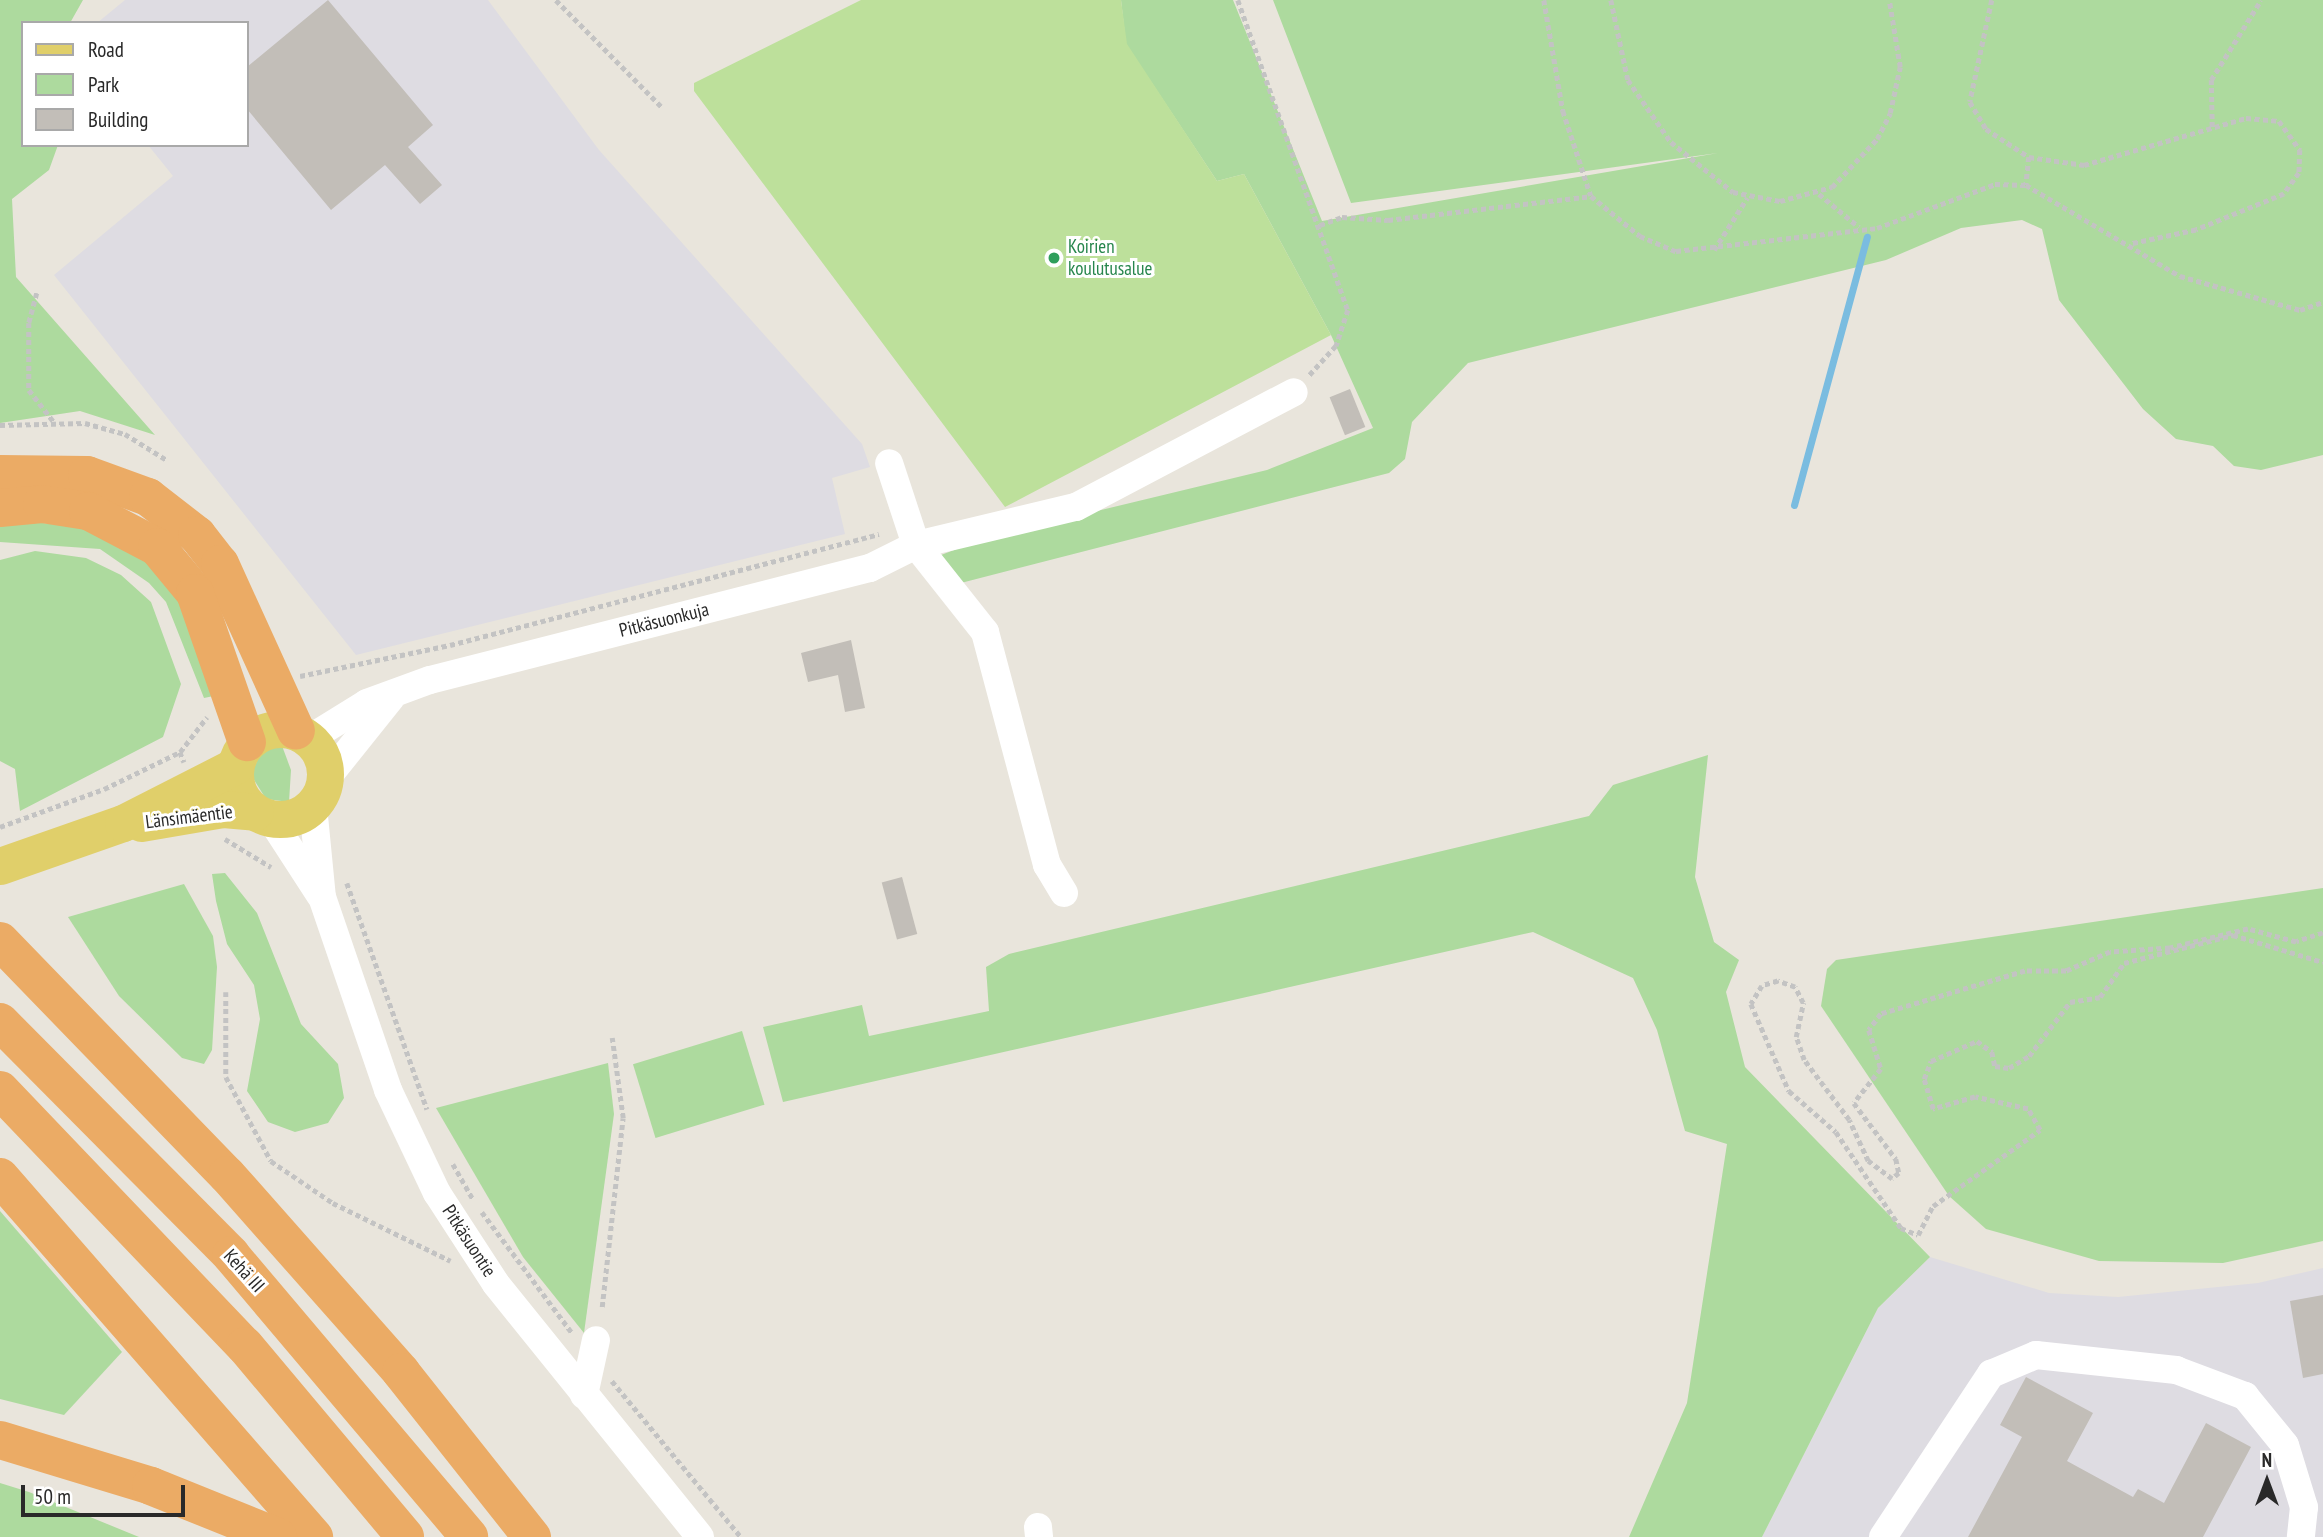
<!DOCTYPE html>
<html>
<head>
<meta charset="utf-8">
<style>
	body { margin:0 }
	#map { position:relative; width:2323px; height:1537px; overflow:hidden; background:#e9e5dc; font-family:"PT Sans Narrow",sans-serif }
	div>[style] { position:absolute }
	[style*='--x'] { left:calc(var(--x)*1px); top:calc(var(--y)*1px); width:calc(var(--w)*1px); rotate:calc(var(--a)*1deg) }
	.industrial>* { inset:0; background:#dedce2 }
	.green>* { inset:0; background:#adda9e; transform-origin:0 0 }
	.pitch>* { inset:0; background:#bde09b }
	.stream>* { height:7px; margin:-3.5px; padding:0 3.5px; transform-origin:3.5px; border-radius:3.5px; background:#7abce0 }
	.building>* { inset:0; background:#c2beb8; transform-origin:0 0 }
	.path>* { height:4.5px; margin-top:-2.25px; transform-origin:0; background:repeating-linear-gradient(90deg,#c3c3c3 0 5px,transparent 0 8.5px) }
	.minor>* { height:28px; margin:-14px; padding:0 14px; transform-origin:14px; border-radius:14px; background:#fff }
	.major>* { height:37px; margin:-18.5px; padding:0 18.5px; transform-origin:18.5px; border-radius:18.5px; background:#e0cf6a }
	.major>.ring { margin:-18.5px; padding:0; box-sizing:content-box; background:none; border:37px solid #e0cf6a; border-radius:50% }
	.highway>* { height:38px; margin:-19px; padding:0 19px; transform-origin:19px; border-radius:19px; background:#ebab65 }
	.dots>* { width:19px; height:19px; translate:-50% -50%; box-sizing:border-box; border:4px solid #fff; border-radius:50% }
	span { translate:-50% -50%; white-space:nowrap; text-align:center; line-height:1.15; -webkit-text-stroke:6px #fff; paint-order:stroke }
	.leisure-label { font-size:19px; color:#27864d }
	.left { translate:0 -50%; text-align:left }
	.street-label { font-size:19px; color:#292929 }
	.legend { position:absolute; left:21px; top:21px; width:228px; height:126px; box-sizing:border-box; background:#fff; border:2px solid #a9a9a9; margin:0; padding:9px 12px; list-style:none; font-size:21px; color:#292929 }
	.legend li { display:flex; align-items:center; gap:14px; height:35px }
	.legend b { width:35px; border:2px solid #a9a9a9 }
	.north { position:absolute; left:2232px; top:1446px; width:70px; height:70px; -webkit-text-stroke:5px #fff; paint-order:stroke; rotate:0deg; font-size:19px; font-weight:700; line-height:28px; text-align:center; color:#292929 }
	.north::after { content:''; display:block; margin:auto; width:24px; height:32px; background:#292929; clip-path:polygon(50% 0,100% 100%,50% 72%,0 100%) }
	.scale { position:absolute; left:21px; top:1485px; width:164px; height:32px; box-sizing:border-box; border:4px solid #292929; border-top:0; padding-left:9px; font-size:21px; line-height:24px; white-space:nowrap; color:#292929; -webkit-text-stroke:5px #fff; paint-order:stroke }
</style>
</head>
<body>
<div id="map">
	<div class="industrial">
		<div style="clip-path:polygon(125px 0,488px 0,599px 150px,862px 444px,870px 467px,832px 478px,845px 534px,356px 655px,54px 275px,173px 176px,148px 145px,247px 145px,247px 23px,97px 23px)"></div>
		<div style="clip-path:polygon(1930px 1257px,2049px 1293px,2118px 1297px,2258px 1283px,2323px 1268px,2323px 1537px,1762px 1537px,1878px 1308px)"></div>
	</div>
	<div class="green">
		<div style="clip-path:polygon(0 0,83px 0,70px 23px,23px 23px,23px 145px,58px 145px,49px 170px,12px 199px,16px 277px,155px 435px,80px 411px,0 423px)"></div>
		<div style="clip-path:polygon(1121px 0,1233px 0,1322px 221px,1718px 153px,1351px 203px,1273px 0,2323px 0,2323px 455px,2261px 470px,2234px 466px,2213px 446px,2176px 439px,2143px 409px,2059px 300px,2042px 229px,2022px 220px,1961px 228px,1886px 260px,1468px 363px,1412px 422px,1405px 459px,1389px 473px,957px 584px,936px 557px,985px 538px,1267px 470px,1373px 428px,1331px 335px,1244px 174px,1217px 181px,1126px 44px)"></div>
		<div style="clip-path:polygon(18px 520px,101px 530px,153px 563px,188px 606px,223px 694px,204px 698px,166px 602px,149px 583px,100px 549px,0 542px,0 524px)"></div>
		<div style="clip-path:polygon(35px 551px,86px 558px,121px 575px,151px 602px,181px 684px,163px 737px,20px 811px,15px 769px,0 761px,0 560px)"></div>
		<div style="clip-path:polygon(281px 743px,291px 770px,289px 802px,266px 799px,251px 775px,261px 752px)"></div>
		<div style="clip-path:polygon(1708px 755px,1695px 877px,1714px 942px,1739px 960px,1726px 992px,1745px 1067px,1930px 1257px,1878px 1308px,1762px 1537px,1629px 1537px,1687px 1403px,1727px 1144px,1685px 1131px,1657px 1030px,1633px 978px,1533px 932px,783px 1102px,763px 1027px,862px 1005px,869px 1036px,989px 1011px,986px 967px,1009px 954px,1589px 816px,1613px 785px)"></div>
		<div style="clip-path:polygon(225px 873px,257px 913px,301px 1024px,338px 1064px,344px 1098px,328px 1123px,295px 1132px,268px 1122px,247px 1091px,260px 1019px,254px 985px,227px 944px,216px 901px,212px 874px)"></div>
		<div style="clip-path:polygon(184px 884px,213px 936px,217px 967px,212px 1050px,204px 1064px,182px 1058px,119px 996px,68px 917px)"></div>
		<div style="clip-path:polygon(2323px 888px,2323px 1241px,2223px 1263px,2099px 1261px,1986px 1229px,1949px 1196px,1821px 1006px,1827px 969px,1836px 960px)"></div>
		<div style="left:742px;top:1031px;width:77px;height:114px;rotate:73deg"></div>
		<div style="clip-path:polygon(608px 1063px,614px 1114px,584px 1333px,523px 1257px,436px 1108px)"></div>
		<div style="clip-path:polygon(0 1211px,122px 1352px,64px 1415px,0 1399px)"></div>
		<div style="clip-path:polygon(0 1483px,29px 1492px,139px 1537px,0 1537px)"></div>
	</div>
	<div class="pitch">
		<div style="clip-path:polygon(861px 0,1121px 0,1127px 44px,1217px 181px,1244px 174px,1331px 335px,1005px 507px,694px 91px,694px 83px)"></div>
	</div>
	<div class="stream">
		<div style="--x:1794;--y:505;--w:278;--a:-74.8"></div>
	</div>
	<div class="building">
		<div style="clip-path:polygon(328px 0,433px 125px,408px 147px,442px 185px,420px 204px,385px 165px,331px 210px,247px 109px,247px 67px)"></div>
		<div style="left:1350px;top:389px;width:41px;height:22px;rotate:68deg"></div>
		<div style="clip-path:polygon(851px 640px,865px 708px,845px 712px,838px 675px,808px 682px,801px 653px)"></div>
		<div style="left:902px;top:877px;width:59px;height:21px;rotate:75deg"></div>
		<div style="clip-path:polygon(2323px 1295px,2323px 1374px,2303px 1378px,2290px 1301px)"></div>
		<div style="clip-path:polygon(2026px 1377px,2093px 1413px,2067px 1461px,2133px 1497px,2138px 1489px,2164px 1503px,2206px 1423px,2251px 1447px,2203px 1537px,1968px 1537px,2022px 1437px,2000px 1425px)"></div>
	</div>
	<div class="path">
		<div style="--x:556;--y:0;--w:152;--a:45.3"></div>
		<div style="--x:1238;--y:0;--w:329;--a:70.5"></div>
		<div style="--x:1348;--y:310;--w:38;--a:108"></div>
		<div style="--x:1336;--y:346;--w:42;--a:132.1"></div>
		<div style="--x:1544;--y:0;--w:113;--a:80.3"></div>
		<div style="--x:1563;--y:111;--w:89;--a:71.8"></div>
		<div style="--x:1591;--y:196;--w:63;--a:39.2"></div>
		<div style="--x:1640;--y:236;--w:39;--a:23"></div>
		<div style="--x:1676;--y:251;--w:202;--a:-6.5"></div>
		<div style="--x:1877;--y:228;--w:126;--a:-20.4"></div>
		<div style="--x:1995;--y:184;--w:31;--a:2"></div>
		<div style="--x:2026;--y:185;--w:179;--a:30.6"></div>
		<div style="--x:2180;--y:276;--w:125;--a:15.8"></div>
		<div style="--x:2300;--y:310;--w:24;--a:-19"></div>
		<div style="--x:1611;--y:0;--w:82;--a:78"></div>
		<div style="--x:1628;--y:80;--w:75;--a:55.3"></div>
		<div style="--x:1671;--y:142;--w:80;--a:38.9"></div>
		<div style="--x:1733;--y:192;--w:48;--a:10.8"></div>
		<div style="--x:1780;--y:201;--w:54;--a:-15.1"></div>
		<div style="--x:1832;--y:187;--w:66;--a:-46.8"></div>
		<div style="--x:1877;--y:139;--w:29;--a:-63"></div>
		<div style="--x:1890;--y:113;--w:47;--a:-77.7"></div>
		<div style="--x:1900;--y:67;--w:68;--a:-99.3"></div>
		<div style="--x:1992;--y:0;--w:104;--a:102.2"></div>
		<div style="--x:1970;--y:102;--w:31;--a:59"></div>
		<div style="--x:1986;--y:129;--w:51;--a:33.1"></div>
		<div style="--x:2029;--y:157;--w:28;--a:96"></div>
		<div style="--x:2212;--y:127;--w:47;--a:-91.2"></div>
		<div style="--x:2211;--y:80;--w:94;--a:-58"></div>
		<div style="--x:2029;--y:157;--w:56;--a:8.3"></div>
		<div style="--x:2084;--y:165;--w:169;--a:-16.2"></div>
		<div style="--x:2246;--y:118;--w:33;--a:5"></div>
		<div style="--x:2279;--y:121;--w:36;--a:54"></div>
		<div style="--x:2300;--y:150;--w:23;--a:92"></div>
		<div style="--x:2299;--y:173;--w:26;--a:126"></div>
		<div style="--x:2284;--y:194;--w:95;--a:157.8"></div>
		<div style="--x:2196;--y:230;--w:67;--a:168"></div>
		<div style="--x:1819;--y:194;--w:52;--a:39.5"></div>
		<div style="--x:1320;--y:225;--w:23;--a:-20"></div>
		<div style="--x:1342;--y:217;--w:46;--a:3.7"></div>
		<div style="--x:1388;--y:220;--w:204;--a:-6.7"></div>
		<div style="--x:1714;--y:250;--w:62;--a:-57.6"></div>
		<div style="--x:37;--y:293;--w:31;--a:105"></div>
		<div style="--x:29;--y:323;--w:67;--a:90"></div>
		<div style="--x:29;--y:390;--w:41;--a:52"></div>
		<div style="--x:0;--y:425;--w:85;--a:-1.3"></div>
		<div style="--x:85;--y:423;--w:41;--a:15.4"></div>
		<div style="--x:125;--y:434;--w:49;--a:31.8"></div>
		<div style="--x:300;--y:676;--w:153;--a:-11.7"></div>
		<div style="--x:450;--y:645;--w:443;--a:-14.5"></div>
		<div style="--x:180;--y:752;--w:44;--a:-52.4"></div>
		<div style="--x:0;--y:827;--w:111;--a:-20.1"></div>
		<div style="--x:104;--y:789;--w:85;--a:-26"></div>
		<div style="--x:180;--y:752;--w:11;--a:68"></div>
		<div style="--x:225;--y:839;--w:54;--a:31.3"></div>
		<div style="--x:347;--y:883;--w:240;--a:70.5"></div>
		<div style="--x:2323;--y:933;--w:28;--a:162"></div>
		<div style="--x:2296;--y:942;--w:50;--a:-164.8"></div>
		<div style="--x:2248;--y:929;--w:80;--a:166.3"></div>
		<div style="--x:2170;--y:948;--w:60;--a:176.2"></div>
		<div style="--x:2110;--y:952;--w:48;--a:156.6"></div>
		<div style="--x:2066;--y:971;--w:41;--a:180"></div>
		<div style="--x:2025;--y:971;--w:150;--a:163.4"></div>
		<div style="--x:1881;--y:1014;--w:20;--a:127"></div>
		<div style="--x:1869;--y:1030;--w:41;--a:72.9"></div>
		<div style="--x:1881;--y:1069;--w:43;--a:128.5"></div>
		<div style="--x:1854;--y:1103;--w:70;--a:53.1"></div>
		<div style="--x:1896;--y:1159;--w:14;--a:78"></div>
		<div style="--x:1899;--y:1173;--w:9;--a:139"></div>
		<div style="--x:1892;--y:1179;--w:30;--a:-143"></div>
		<div style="--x:1868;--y:1161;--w:45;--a:-114.9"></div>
		<div style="--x:1849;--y:1120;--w:75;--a:-126.9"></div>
		<div style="--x:1804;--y:1060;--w:24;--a:-109"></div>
		<div style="--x:1796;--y:1037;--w:35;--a:-78"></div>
		<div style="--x:1803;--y:1003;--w:18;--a:-117"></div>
		<div style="--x:1795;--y:987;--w:18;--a:-161"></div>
		<div style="--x:1778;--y:981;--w:17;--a:163"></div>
		<div style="--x:1762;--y:986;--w:21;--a:121"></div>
		<div style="--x:1751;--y:1004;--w:95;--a:66.4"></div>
		<div style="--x:1789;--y:1091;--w:62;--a:41.1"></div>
		<div style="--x:1836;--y:1132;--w:116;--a:55.9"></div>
		<div style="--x:1901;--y:1228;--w:18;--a:22"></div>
		<div style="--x:1918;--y:1235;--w:33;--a:-63"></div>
		<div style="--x:1933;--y:1206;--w:131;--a:-35.4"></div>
		<div style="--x:2040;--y:1130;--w:24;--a:-120"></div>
		<div style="--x:2028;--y:1109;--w:54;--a:-167.2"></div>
		<div style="--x:1975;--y:1097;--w:44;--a:164.1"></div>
		<div style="--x:1933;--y:1109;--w:31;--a:-107"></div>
		<div style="--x:1924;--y:1079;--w:19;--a:-69"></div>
		<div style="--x:1931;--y:1061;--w:50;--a:-23.5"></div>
		<div style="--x:1977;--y:1041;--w:19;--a:36"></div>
		<div style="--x:1992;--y:1052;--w:14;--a:78"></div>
		<div style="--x:1995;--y:1066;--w:14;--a:8"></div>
		<div style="--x:2009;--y:1068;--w:23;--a:-31"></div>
		<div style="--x:2029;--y:1056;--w:68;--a:-52.8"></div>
		<div style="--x:2070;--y:1002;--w:30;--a:-9"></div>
		<div style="--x:2100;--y:997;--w:42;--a:-54.8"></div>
		<div style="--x:2124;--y:963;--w:113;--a:-14.4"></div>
		<div style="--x:2233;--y:935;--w:94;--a:16.7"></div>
		<div style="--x:226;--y:992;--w:85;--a:90"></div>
		<div style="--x:226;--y:1077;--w:95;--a:61.8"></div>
		<div style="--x:271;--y:1161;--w:75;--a:34.1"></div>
		<div style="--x:333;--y:1203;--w:131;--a:26.2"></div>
		<div style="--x:453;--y:1164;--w:40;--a:60.3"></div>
		<div style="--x:482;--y:1212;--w:152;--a:53.3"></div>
		<div style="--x:602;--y:1307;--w:190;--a:-83.7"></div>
		<div style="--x:623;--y:1118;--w:81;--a:-97.8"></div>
		<div style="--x:612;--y:1381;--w:202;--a:50.4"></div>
	</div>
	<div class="minor">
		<div style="--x:309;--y:739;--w:68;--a:-31.8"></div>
		<div style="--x:367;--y:703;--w:67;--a:-20.1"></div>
		<div style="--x:430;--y:680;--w:454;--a:-14.3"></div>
		<div style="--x:870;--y:568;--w:51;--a:-26.6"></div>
		<div style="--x:916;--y:545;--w:86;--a:-108.2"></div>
		<div style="--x:326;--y:779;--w:104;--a:-51.3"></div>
		<div style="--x:313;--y:806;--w:91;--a:84.4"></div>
		<div style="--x:322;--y:897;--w:204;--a:71.1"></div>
		<div style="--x:388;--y:1090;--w:114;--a:64.6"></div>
		<div style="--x:437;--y:1193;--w:108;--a:57"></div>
		<div style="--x:496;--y:1284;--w:325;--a:51.1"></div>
		<div style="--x:270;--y:818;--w:92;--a:57"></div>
		<div style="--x:1064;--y:893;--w:33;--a:-121"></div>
		<div style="--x:1047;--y:865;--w:241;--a:-104.9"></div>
		<div style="--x:985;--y:632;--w:111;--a:-128.4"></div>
		<div style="--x:916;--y:545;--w:164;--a:-13.4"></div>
		<div style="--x:1076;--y:507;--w:246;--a:-27.8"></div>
		<div style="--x:584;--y:1395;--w:56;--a:-77.7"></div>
		<div style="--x:1038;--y:1527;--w:10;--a:84"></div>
		<div style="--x:1883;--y:1537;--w:196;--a:-56.5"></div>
		<div style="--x:1991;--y:1374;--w:49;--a:-22.9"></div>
		<div style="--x:2036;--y:1355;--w:141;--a:6.1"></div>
		<div style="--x:2176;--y:1370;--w:74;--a:20.6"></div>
		<div style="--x:2245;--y:1396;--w:63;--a:50.8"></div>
		<div style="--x:2285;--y:1445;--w:65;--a:73"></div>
		<div style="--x:2304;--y:1507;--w:30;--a:96"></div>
	</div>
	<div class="major">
		<div class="ring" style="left:235px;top:729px;width:53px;height:53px"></div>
		<div style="--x:141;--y:823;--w:83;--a:-9.7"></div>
		<div style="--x:223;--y:809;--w:32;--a:5"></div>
		<div style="--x:0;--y:866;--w:130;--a:-19.3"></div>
		<div style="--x:123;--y:823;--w:126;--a:-27"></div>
	</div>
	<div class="highway">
		<div style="--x:0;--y:474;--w:87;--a:0.7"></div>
		<div style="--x:87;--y:475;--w:65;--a:19.8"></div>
		<div style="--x:148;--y:497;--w:62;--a:37.8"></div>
		<div style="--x:197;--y:535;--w:37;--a:52"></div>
		<div style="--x:220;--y:564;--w:183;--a:65.5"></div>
		<div style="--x:0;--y:508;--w:42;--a:-5.4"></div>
		<div style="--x:42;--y:504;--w:47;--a:8.7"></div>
		<div style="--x:88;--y:511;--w:78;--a:27.6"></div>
		<div style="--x:157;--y:547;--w:60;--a:50.4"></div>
		<div style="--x:195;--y:593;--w:158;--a:70.8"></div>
		<div style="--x:0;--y:941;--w:326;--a:45.9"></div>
		<div style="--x:227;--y:1175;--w:263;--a:48.5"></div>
		<div style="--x:401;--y:1372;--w:211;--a:51.6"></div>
		<div style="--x:0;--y:1022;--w:328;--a:45.2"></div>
		<div style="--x:231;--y:1255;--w:369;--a:49.8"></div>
		<div style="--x:0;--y:1090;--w:354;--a:46.3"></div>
		<div style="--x:245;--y:1346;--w:249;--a:50"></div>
		<div style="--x:0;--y:1177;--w:478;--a:48.9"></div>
		<div style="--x:0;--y:1440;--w:158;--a:16.9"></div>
		<div style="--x:151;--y:1486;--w:137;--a:21.9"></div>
	</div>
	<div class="dots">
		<div style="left:1054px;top:258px;background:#2e9e5b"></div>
	</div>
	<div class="leisure-label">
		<span class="left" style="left:1068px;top:258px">Koirien<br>koulutusalue</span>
	</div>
	<div class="street-label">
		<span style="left:664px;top:620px;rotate:-14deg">Pitkäsuonkuja</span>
		<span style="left:189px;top:817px;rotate:-7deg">Länsimäentie</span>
		<span style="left:469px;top:1241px;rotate:57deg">Pitkäsuontie</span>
		<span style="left:244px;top:1271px;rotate:48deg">Kehä III</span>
	</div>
	<ul class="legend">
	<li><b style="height:9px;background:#e0cf6a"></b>Road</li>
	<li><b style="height:19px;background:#adda9e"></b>Park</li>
	<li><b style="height:19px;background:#c2beb8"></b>Building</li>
	</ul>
	<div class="north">N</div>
	<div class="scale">50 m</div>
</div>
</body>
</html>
